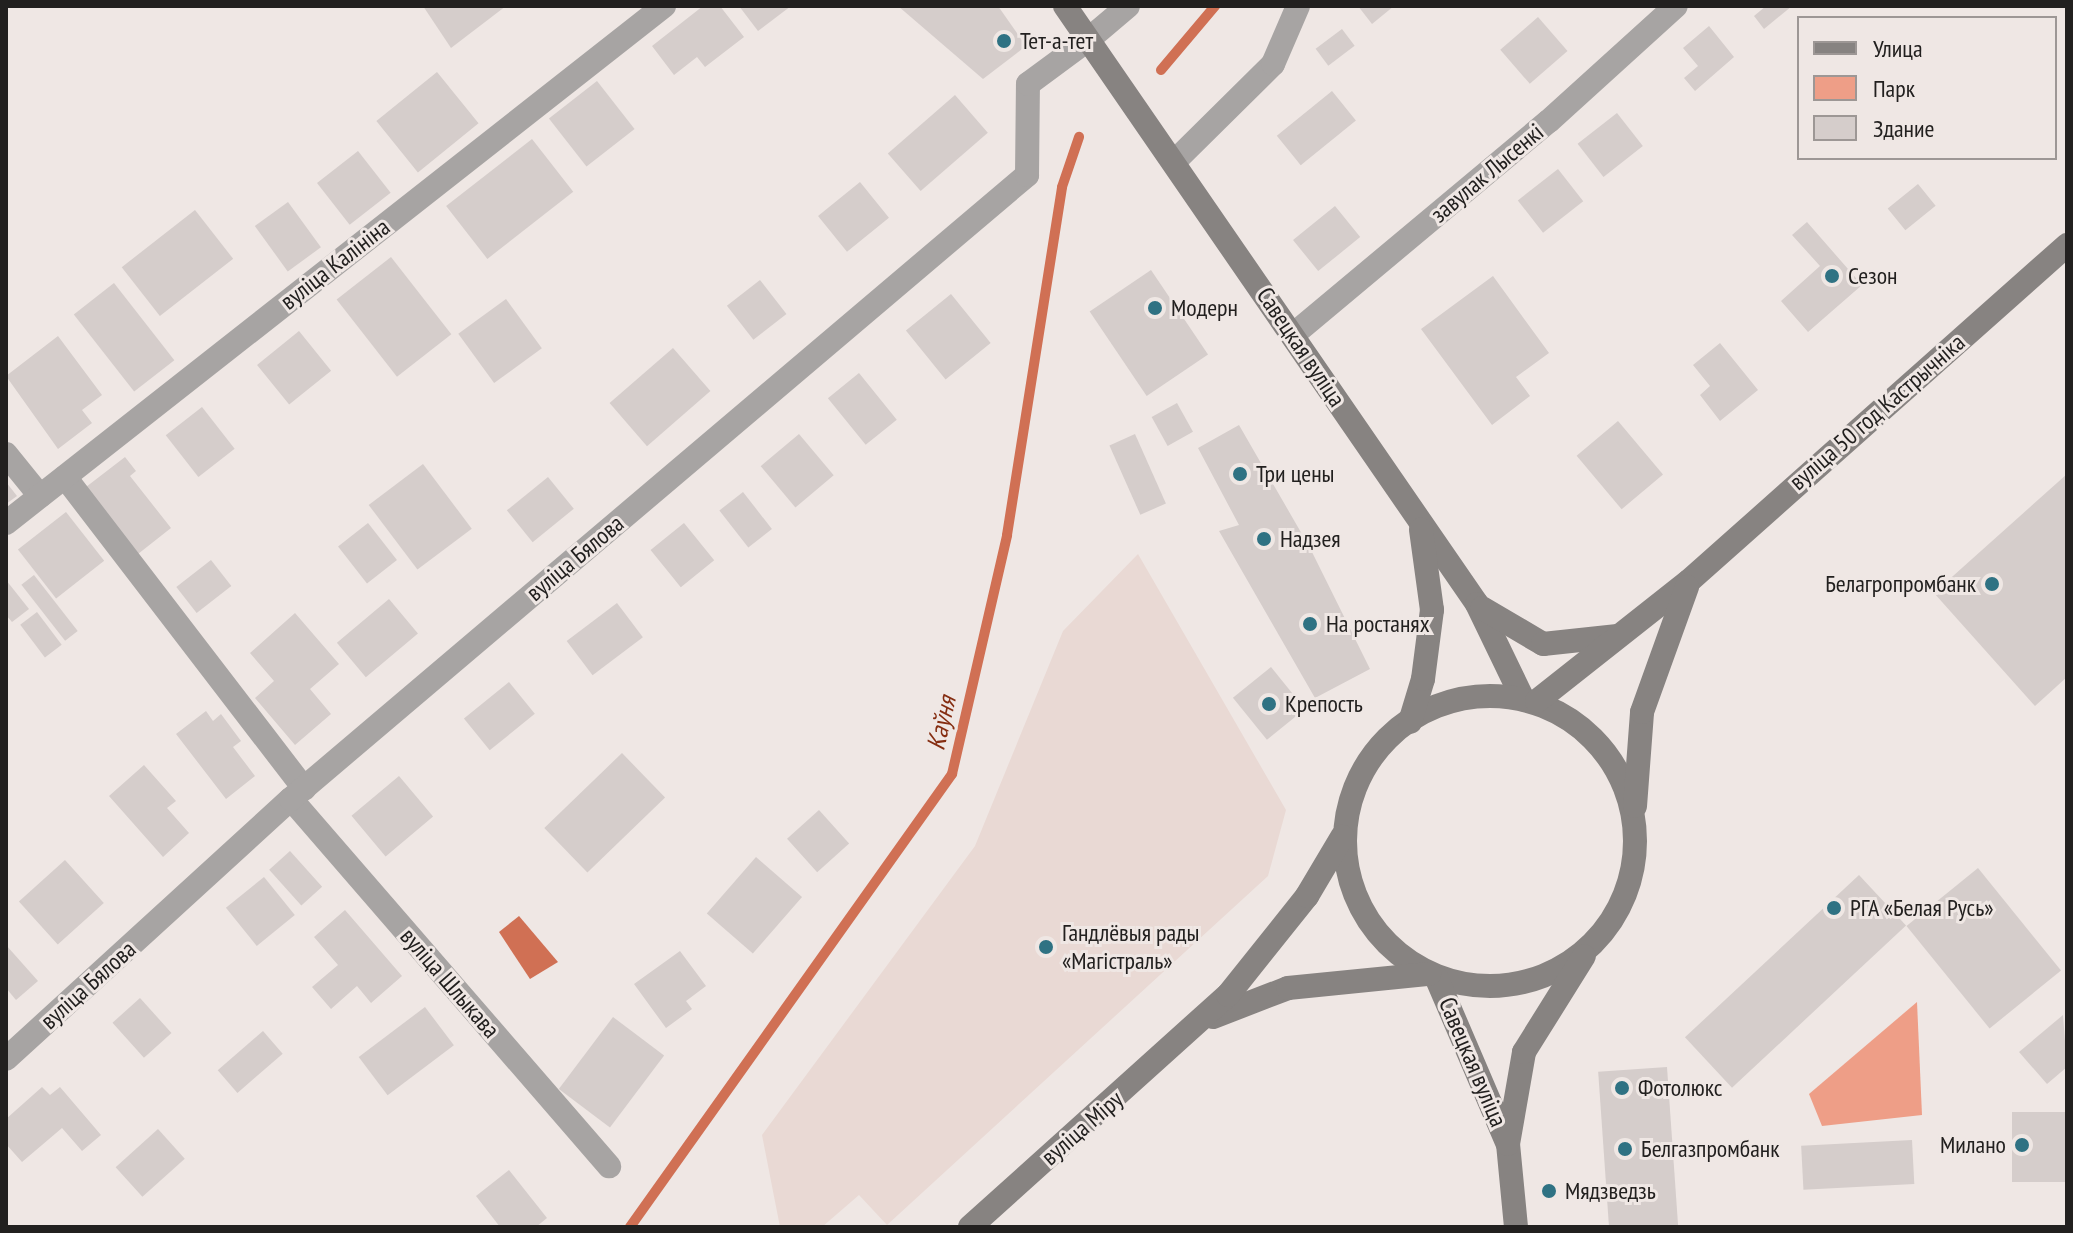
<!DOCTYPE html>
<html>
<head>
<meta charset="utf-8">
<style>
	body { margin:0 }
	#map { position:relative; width:2073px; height:1233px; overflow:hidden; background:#efe7e4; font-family:"PT Sans Narrow",sans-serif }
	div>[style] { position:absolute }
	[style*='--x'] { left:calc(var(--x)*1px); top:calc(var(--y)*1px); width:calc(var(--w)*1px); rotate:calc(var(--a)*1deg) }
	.built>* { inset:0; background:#e9d9d4 }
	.green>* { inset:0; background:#ee9e87 }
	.water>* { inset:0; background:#d07054 }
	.stream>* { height:10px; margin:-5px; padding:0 5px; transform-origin:5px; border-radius:5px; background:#d07054 }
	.building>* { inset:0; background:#d5cdcb; transform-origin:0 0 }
	.minor>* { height:24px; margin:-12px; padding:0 12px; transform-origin:12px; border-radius:12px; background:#a7a4a3 }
	.tertiary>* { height:24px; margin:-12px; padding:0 12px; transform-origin:12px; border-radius:12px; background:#a7a4a3 }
	.secondary>* { height:24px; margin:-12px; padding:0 12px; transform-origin:12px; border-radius:12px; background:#878381 }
	.secondary>.ring { margin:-12px; padding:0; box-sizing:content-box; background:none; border:24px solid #878381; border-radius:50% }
	.dots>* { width:22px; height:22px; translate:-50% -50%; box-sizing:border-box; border:4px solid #efe7e4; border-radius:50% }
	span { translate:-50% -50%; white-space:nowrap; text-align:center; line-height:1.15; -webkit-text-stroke:6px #efe7e4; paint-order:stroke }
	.poi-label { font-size:24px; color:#22201f }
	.left { translate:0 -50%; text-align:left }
	.right { translate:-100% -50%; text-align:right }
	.street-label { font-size:24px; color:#22201f }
	.water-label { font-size:26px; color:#852d11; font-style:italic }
	.frame { position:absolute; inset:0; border:8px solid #22201f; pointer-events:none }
	.legend { position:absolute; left:1797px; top:16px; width:260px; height:144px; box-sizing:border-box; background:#efe7e4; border:2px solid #9d9795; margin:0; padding:10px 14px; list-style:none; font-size:24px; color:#22201f }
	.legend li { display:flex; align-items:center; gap:16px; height:40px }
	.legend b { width:40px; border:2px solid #9d9795 }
</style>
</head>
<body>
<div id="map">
	<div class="built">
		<div style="clip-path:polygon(1138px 554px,1286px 810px,1268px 876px,887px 1225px,859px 1195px,822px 1227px,780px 1227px,762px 1135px,975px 846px,1063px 631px)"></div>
	</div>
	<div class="green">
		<div style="clip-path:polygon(1917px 1002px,1922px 1115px,1822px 1126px,1809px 1094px)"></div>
	</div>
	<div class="water">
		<div style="clip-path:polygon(519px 916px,558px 962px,530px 979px,499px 932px)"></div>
	</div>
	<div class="stream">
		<div style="--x:1161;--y:70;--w:84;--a:-49.8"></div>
		<div style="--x:630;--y:1227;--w:556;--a:-54.59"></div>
		<div style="--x:952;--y:774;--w:245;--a:-77"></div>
		<div style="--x:1007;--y:535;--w:352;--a:-81"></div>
		<div style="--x:1062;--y:187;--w:53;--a:-71.2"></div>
	</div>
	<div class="building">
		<div style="clip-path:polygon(423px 6px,506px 6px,451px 48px)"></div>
		<div style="clip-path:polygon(703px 6px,720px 6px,744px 37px,705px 67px,697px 57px,674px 75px,652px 46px)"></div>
		<div style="clip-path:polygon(739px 6px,791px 6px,758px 31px)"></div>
		<div style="clip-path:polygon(898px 6px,998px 6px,1026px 46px,983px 79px)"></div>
		<div style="clip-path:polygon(1358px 6px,1394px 6px,1372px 24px)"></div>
		<div style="clip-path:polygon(1766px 6px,1792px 6px,1764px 29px,1754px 16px)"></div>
		<div style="left:1538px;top:17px;width:45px;height:50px;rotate:49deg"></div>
		<div style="clip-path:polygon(1709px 26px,1734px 57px,1695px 91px,1684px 78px,1698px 66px,1683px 48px)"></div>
		<div style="left:1342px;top:29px;width:21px;height:33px;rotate:53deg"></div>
		<div style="left:437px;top:72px;width:66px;height:78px;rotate:51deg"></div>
		<div style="left:597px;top:81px;width:61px;height:61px;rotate:52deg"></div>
		<div style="left:1332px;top:91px;width:38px;height:71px;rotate:51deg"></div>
		<div style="left:955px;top:95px;width:50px;height:89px;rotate:49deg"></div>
		<div style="left:1617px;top:113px;width:42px;height:50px;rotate:52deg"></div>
		<div style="left:532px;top:139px;width:67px;height:109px;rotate:52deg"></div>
		<div style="left:358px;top:151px;width:53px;height:52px;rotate:52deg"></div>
		<div style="left:1558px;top:169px;width:41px;height:51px;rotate:52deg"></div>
		<div style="left:860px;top:182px;width:46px;height:54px;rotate:51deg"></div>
		<div style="left:1918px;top:184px;width:28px;height:39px;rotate:51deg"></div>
		<div style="left:288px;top:202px;width:56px;height:41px;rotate:54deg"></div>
		<div style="left:1335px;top:206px;width:40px;height:54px;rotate:51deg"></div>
		<div style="left:195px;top:210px;width:62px;height:93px;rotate:52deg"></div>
		<div style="clip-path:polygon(1807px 222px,1862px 285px,1808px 332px,1781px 301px,1820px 266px,1792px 235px)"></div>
		<div style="left:391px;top:257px;width:98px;height:69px;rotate:52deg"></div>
		<div style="left:1151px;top:270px;width:102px;height:74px;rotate:56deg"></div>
		<div style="clip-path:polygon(1493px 276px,1549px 353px,1516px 377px,1530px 396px,1492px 425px,1421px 329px)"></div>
		<div style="left:760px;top:280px;width:43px;height:42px;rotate:52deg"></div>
		<div style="left:114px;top:283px;width:98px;height:51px;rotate:52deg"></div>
		<div style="left:951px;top:294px;width:63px;height:58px;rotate:51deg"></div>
		<div style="left:506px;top:299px;width:61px;height:59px;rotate:54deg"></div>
		<div style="left:299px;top:331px;width:51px;height:54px;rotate:51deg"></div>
		<div style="clip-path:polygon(58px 336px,102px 395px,82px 410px,92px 423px,58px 449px,6px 376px)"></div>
		<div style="clip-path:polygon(1720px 343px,1758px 390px,1720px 421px,1700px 395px,1710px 386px,1693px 365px)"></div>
		<div style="left:673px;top:348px;width:57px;height:84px;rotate:49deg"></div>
		<div style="left:859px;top:373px;width:60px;height:40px;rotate:51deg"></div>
		<div style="left:1177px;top:403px;width:33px;height:29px;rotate:61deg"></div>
		<div style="left:202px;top:407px;width:53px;height:46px;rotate:52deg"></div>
		<div style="left:1618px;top:421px;width:70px;height:54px;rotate:50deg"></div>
		<div style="clip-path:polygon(1239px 425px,1310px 548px,1370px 669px,1315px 698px,1219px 531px,1239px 525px,1198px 448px)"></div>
		<div style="left:799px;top:434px;width:54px;height:50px;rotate:50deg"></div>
		<div style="left:1135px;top:434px;width:76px;height:28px;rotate:66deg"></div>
		<div style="clip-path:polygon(125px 457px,136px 471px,130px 476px,171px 528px,138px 554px,86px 487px)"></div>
		<div style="left:423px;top:464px;width:81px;height:68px;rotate:53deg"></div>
		<div style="clip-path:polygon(2067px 474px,2067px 677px,2035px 706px,1934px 593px)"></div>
		<div style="left:548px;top:477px;width:41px;height:53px;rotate:51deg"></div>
		<div style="clip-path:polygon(6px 482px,17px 496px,6px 504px)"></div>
		<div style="left:743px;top:492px;width:47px;height:30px;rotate:52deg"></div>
		<div style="left:66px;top:512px;width:62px;height:61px;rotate:52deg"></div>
		<div style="left:368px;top:523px;width:47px;height:38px;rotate:52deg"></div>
		<div style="left:684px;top:523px;width:48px;height:43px;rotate:51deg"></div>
		<div style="left:211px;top:560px;width:33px;height:44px;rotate:52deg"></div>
		<div style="left:34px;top:575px;width:71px;height:16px;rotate:52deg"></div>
		<div style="clip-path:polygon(6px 580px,29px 609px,12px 622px,6px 615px)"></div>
		<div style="left:389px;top:599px;width:45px;height:68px;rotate:50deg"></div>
		<div style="left:617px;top:603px;width:43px;height:63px;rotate:53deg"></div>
		<div style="left:37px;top:612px;width:41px;height:21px;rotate:53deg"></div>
		<div style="clip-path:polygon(295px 613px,339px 664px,310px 689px,331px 714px,295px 745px,255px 698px,274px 681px,250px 653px)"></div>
		<div style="left:1271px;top:667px;width:54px;height:49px;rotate:51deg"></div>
		<div style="left:509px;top:682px;width:41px;height:58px;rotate:51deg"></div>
		<div style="clip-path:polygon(206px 711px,213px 721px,221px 714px,241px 741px,233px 747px,255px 776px,226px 799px,176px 734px)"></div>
		<div style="left:622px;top:753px;width:62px;height:108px;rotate:46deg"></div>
		<div style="clip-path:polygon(144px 765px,176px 801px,167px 808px,189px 833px,163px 857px,109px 796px)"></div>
		<div style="left:399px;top:776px;width:53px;height:62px;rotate:50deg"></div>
		<div style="left:819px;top:810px;width:45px;height:43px;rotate:48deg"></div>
		<div style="left:290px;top:851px;width:48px;height:28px;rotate:48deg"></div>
		<div style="left:756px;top:857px;width:61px;height:75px;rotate:41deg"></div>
		<div style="left:65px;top:860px;width:58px;height:62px;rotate:48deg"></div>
		<div style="left:1978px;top:868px;width:132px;height:92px;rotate:51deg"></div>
		<div style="left:1859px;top:875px;width:69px;height:238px;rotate:47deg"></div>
		<div style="left:264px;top:877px;width:49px;height:49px;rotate:51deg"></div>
		<div style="clip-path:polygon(345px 910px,402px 976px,371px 1003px,357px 986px,331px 1009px,312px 987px,338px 965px,314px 937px)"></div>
		<div style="clip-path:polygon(6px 945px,38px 981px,16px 1000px,6px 988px)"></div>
		<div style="clip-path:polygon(680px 951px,706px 986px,686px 1001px,692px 1009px,666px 1028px,634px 984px)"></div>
		<div style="left:140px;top:998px;width:47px;height:37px;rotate:48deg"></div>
		<div style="left:425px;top:1007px;width:48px;height:83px;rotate:53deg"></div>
		<div style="clip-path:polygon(2063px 1015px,2067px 1067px,2047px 1084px,2019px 1052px)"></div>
		<div style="left:613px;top:1017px;width:64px;height:90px;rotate:37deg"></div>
		<div style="left:263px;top:1031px;width:30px;height:60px;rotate:49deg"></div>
		<div style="left:1667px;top:1067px;width:160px;height:69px;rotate:86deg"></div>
		<div style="clip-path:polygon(42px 1087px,50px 1095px,60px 1087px,101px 1135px,82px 1151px,62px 1128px,22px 1162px,6px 1144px,6px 1119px)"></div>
		<div style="left:2012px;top:1112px;width:55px;height:70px"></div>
		<div style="left:158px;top:1129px;width:40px;height:57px;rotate:48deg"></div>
		<div style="left:1912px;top:1140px;width:44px;height:111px;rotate:87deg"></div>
		<div style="clip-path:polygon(509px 1170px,547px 1218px,536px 1227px,500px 1227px,476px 1196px)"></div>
	</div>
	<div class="minor">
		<div style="--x:1174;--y:162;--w:139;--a:-44.7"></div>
		<div style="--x:1273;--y:64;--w:63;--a:-66.7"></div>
		<div style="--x:1294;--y:334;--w:332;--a:-39.9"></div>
		<div style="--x:1549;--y:121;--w:171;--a:-42.2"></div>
		<div style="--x:6;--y:454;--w:54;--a:51"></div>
		<div style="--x:65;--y:477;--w:393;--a:52.5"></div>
		<div style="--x:6;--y:523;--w:837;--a:-38.16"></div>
		<div style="--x:291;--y:799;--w:486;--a:49.1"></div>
		<div style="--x:6;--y:1059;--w:386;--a:-42.4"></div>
		<div style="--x:291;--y:799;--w:965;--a:-40.29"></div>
		<div style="--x:1027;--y:175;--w:91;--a:-89.4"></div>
		<div style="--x:1028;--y:84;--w:76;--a:-36.4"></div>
	</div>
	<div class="tertiary">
		<div style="--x:1089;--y:39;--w:51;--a:-40.2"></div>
	</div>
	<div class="secondary">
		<div style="--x:1065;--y:6;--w:726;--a:55.43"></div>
		<div style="--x:1477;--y:604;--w:106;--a:64.2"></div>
		<div style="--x:1482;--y:608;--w:71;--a:30.5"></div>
		<div style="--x:1543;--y:644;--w:75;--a:-6.1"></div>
		<div class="ring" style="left:1345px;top:696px;width:266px;height:266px"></div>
		<div style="--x:1537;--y:701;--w:194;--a:-38.3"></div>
		<div style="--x:1689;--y:581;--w:506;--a:-41.63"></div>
		<div style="--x:1410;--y:722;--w:45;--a:-73.2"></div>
		<div style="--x:1423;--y:679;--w:70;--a:-82.6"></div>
		<div style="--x:1432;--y:610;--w:81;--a:-97.8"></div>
		<div style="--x:1635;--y:806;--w:94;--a:-85.7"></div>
		<div style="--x:1642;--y:712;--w:133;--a:-70.2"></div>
		<div style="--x:1437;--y:979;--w:177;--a:66.8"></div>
		<div style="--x:1213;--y:1017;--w:80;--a:-21.1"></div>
		<div style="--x:1288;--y:988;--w:142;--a:-5.7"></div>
		<div style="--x:970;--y:1227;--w:347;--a:-42"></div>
		<div style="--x:1228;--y:995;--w:127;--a:-51.4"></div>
		<div style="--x:1307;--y:896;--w:69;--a:-59.3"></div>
		<div style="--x:1516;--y:1227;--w:83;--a:-95.5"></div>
		<div style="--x:1508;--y:1144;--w:93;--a:-80.1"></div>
		<div style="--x:1524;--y:1052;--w:113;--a:-58"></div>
	</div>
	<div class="dots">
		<div style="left:1004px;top:41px;background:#2f7283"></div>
		<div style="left:1832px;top:276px;background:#2f7283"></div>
		<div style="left:1155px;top:308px;background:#2f7283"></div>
		<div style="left:1240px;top:474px;background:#2f7283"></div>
		<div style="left:1264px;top:539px;background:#2f7283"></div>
		<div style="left:1992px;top:584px;background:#2f7283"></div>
		<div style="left:1310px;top:624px;background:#2f7283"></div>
		<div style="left:1269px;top:704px;background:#2f7283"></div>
		<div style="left:1834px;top:908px;background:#2f7283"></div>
		<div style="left:1046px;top:947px;background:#2f7283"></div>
		<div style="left:1622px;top:1088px;background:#2f7283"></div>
		<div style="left:2022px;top:1145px;background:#2f7283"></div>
		<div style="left:1625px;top:1149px;background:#2f7283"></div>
		<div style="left:1549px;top:1191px;background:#2f7283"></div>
	</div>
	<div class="poi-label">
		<span class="left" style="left:1020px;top:41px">Тет-а-тет</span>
		<span class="left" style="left:1848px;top:276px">Сезон</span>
		<span class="left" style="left:1171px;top:308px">Модерн</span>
		<span class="left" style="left:1256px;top:474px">Три цены</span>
		<span class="left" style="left:1280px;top:539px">Надзея</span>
		<span class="right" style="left:1976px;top:584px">Белагропромбанк</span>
		<span class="left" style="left:1326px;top:624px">На ростанях</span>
		<span class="left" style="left:1285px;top:704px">Крепость</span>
		<span class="left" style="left:1850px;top:908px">РГА «Белая Русь»</span>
		<span class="left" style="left:1062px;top:947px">Гандлёвыя рады<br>«Магістраль»</span>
		<span class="left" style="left:1638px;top:1088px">Фотолюкс</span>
		<span class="right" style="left:2006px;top:1145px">Милано</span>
		<span class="left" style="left:1641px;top:1149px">Белгазпромбанк</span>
		<span class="left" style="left:1565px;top:1191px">Мядзведзь</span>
	</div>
	<div class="street-label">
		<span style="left:1487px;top:173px;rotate:-40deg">завулак Лысенкі</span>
		<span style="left:335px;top:264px;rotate:-38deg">вуліца Калініна</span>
		<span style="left:1301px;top:347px;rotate:56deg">Савецкая вуліца</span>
		<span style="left:1877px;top:412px;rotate:-41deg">вуліца 50 год Кастрычніка</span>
		<span style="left:575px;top:558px;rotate:-40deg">вуліца Бялова</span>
		<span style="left:450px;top:983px;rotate:49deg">вуліца Шлыкава</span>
		<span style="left:88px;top:985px;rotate:-42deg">вуліца Бялова</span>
		<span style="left:1473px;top:1062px;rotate:67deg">Савецкая вуліца</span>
		<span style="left:1082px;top:1128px;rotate:-41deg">вуліца Міру</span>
	</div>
	<div class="water-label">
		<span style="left:941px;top:723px;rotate:-77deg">Каўня</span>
	</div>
	<div class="frame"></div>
	<ul class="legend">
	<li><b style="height:10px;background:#878381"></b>Улица</li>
	<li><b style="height:22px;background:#ee9e87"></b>Парк</li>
	<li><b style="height:22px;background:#d5cdcb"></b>Здание</li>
	</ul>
</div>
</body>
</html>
